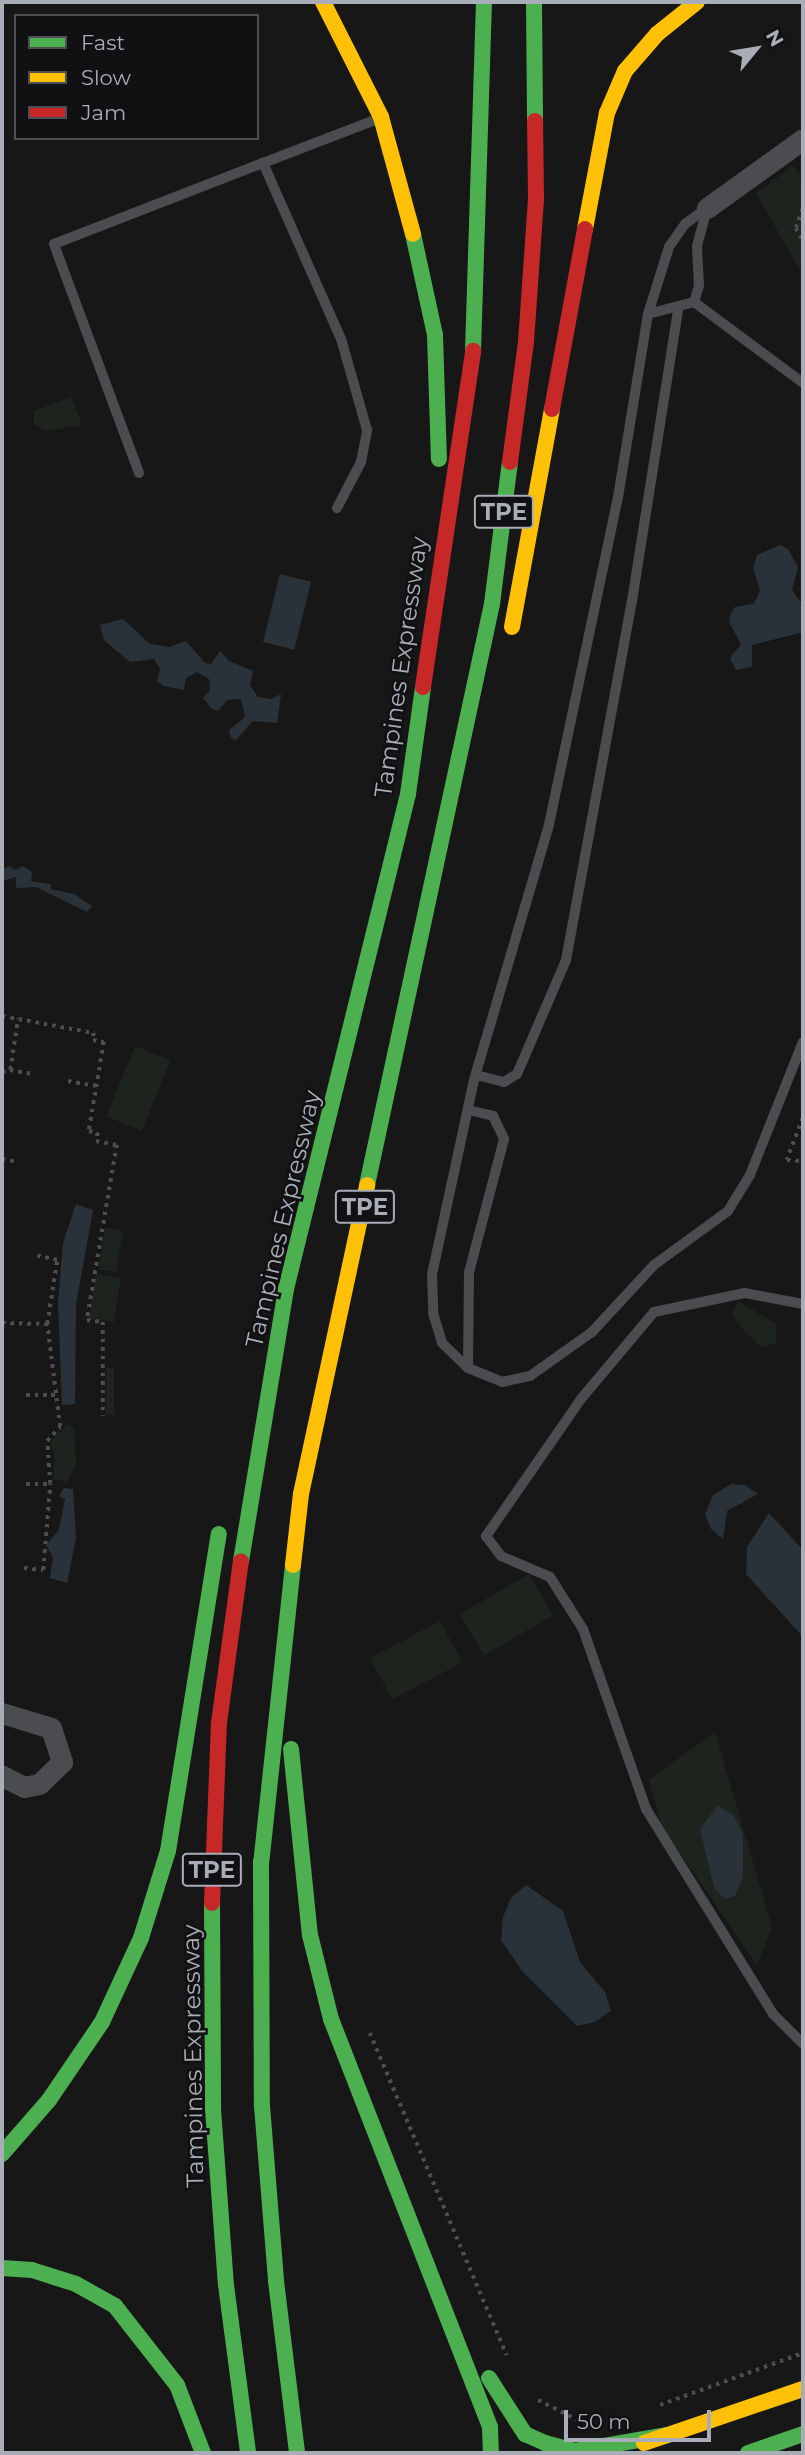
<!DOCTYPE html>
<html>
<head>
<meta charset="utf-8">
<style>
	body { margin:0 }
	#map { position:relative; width:805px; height:2455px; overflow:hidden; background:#171717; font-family:Montserrat,sans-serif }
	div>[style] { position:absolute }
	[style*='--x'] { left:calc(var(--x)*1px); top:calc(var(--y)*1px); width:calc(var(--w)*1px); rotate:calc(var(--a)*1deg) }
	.green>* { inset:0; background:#1d241e; transform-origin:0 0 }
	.water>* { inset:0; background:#2a3239; transform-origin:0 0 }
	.path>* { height:3.5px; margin-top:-1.75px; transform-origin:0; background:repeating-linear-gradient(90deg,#4d4e52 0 3.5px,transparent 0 8.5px) }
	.lane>* { height:10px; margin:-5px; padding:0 5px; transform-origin:5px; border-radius:5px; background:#4b4c50 }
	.street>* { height:21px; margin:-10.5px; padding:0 10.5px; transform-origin:10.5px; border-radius:10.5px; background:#4b4c50 }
	.fast>* { height:16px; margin:-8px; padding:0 8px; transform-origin:8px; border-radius:8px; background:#4caf50 }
	.slow>* { height:16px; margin:-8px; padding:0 8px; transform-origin:8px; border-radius:8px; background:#ffc107 }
	.jam>* { height:16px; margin:-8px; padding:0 8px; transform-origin:8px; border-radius:8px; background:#c62828 }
	span { translate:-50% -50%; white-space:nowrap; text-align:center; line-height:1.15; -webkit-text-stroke:5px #111113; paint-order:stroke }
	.shield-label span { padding:2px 5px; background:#111113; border:2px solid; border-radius:5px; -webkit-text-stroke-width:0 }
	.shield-label { font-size:23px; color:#a8adb8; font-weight:700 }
	.street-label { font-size:24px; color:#a8adb8 }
	.frame { position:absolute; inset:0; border:4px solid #a8adb8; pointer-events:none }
	.legend { position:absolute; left:14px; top:14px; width:245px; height:126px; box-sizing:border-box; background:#111113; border:2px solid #4d4f55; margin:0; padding:9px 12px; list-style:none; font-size:21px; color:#a8adb8 }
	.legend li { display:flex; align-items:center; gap:14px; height:35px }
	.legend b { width:35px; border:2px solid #4d4f55 }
	.north { position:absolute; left:721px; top:14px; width:70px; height:70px; -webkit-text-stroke:5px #111113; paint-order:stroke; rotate:60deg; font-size:19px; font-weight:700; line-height:28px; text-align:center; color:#a8adb8 }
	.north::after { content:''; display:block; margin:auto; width:24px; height:32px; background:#a8adb8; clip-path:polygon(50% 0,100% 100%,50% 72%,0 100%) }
	.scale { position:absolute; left:564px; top:2410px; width:147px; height:32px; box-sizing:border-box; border:4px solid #a8adb8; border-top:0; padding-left:9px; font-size:21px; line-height:24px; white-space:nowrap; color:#a8adb8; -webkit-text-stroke:5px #111113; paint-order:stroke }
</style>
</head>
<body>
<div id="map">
	<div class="green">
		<div style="clip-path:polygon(793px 166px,803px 180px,803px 276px,756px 193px)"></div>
		<div style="clip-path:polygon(71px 397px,82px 425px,47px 431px,34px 424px,34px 411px)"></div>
		<div style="left:135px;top:1046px;width:38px;height:76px;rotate:22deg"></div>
		<div style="left:105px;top:1228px;width:18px;height:42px;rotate:9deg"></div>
		<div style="left:96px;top:1274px;width:25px;height:45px;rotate:9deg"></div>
		<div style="clip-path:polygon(738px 1301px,776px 1324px,776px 1343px,762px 1348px,744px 1331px,732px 1315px)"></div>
		<div style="left:106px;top:1368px;width:8px;height:47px"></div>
		<div style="clip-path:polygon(68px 1424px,74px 1427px,76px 1463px,67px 1482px,53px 1479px,55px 1459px,50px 1442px)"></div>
		<div style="left:529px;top:1574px;width:48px;height:80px;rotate:60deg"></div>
		<div style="left:440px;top:1621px;width:47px;height:79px;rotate:62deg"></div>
		<div style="clip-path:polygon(715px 1732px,772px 1927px,757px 1965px,662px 1827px,649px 1780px)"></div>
	</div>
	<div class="water">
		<div style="clip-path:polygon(780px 545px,788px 549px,798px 567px,792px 590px,803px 605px,803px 632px,752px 645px,752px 667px,736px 670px,730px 658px,741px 644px,729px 622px,731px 613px,735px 607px,753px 604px,757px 598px,760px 590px,753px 568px,757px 555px)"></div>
		<div style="left:280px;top:574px;width:32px;height:70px;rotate:14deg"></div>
		<div style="clip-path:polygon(123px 619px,150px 644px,169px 647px,186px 641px,205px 663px,211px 664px,220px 651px,229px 661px,253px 671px,250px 685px,258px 697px,271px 699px,281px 694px,277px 723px,253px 721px,236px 740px,231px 738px,229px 730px,245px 717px,241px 699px,227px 700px,218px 711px,212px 709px,203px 698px,210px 690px,209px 679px,197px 672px,186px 678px,184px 690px,163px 686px,157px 681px,160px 669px,154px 659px,130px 662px,104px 640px,100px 625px)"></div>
		<div style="clip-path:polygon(10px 866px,15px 870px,23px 866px,32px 872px,31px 881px,51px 884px,51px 889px,74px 894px,92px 906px,87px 912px,36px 887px,16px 888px,16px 877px,2px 881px,2px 869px)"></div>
		<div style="clip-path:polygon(76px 1204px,93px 1210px,76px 1304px,75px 1404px,62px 1405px,58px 1303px,63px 1243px)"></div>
		<div style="clip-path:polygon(731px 1484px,745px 1485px,758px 1494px,727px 1511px,723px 1539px,711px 1529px,705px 1514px,713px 1495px)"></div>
		<div style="clip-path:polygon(64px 1488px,73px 1489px,76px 1538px,67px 1583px,50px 1578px,53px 1557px,46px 1545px,59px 1530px,65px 1499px,59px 1496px)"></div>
		<div style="clip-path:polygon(769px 1513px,803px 1550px,803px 1637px,746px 1574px,747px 1547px)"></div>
		<div style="clip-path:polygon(718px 1805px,734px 1816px,743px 1834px,743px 1878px,735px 1896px,725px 1899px,714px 1888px,700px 1829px)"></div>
		<div style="clip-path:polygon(526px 1885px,563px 1911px,580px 1962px,605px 1992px,611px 2011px,594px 2022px,577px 2026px,522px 1971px,501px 1940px,503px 1917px,511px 1898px)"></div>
	</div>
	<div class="path">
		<div style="--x:803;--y:209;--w:20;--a:110"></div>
		<div style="--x:796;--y:228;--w:14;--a:60"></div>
		<div style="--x:2;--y:1016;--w:94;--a:10.5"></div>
		<div style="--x:94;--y:1033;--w:7;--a:98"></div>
		<div style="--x:93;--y:1040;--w:11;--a:10"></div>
		<div style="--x:104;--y:1042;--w:90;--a:99.6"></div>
		<div style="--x:89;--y:1131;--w:9;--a:13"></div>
		<div style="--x:98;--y:1133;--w:8;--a:104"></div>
		<div style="--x:96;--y:1141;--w:21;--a:11"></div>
		<div style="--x:117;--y:1145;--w:178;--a:99.7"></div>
		<div style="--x:87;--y:1320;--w:16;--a:7"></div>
		<div style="--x:103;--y:1322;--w:94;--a:90"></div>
		<div style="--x:10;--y:1070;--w:23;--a:10"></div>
		<div style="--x:2;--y:1072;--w:8;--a:-14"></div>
		<div style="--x:10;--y:1070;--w:52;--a:-81.1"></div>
		<div style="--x:68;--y:1081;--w:28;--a:10"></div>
		<div style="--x:803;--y:1118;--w:45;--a:110.9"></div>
		<div style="--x:787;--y:1160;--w:16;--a:4"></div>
		<div style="--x:2;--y:1159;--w:16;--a:11"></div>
		<div style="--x:2;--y:1250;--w:1;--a:0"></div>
		<div style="--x:2;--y:1323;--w:45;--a:1.3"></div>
		<div style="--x:26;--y:1395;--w:30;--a:0"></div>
		<div style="--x:26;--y:1484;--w:24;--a:0"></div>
		<div style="--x:24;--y:1568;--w:19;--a:6"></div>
		<div style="--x:43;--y:1570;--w:86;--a:-85.3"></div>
		<div style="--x:50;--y:1484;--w:43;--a:-94"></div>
		<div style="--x:47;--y:1441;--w:19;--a:-47"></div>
		<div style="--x:60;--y:1427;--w:104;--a:-97.2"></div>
		<div style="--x:47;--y:1324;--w:65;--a:-81.1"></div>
		<div style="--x:57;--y:1260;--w:20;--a:-169"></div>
		<div style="--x:370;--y:2033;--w:350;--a:67"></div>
		<div style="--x:538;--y:2400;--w:45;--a:26.6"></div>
		<div style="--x:660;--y:2405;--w:152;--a:-20"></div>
	</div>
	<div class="lane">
		<div style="--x:707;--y:208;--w:27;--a:144"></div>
		<div style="--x:685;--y:224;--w:28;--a:125"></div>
		<div style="--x:669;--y:247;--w:70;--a:107.4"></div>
		<div style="--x:648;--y:314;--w:185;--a:99.3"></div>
		<div style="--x:618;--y:497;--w:335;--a:101.9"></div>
		<div style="--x:549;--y:825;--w:266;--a:106.4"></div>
		<div style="--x:474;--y:1080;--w:199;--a:102.2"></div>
		<div style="--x:432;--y:1275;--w:38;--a:88"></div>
		<div style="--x:433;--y:1313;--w:31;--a:73"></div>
		<div style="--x:442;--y:1343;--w:36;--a:44"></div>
		<div style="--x:468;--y:1368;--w:37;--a:22"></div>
		<div style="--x:502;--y:1382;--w:29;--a:-12"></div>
		<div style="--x:530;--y:1376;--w:76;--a:-35.4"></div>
		<div style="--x:592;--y:1332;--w:91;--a:-47.2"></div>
		<div style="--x:654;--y:1265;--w:92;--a:-36.1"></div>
		<div style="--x:728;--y:1211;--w:42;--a:-58.6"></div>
		<div style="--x:750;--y:1175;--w:143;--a:-68.3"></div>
		<div style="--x:694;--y:302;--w:136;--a:36.6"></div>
		<div style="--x:648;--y:314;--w:48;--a:-14.6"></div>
		<div style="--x:694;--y:302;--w:17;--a:-73"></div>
		<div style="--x:699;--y:286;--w:40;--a:-92.9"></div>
		<div style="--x:697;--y:246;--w:39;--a:-75"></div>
		<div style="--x:139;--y:473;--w:244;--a:-110.4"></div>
		<div style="--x:54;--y:244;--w:224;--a:-21.2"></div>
		<div style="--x:337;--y:508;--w:52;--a:-62.4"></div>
		<div style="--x:361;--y:462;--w:33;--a:-79"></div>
		<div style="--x:367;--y:430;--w:95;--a:-105.9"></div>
		<div style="--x:341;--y:339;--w:193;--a:-113.9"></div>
		<div style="--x:263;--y:163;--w:120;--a:-21"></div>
		<div style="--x:476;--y:1075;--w:29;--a:14"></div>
		<div style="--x:504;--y:1082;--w:15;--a:-32"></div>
		<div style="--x:517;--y:1074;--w:124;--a:-66.7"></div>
		<div style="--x:566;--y:960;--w:365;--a:-79.6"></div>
		<div style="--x:632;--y:601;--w:296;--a:-81"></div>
		<div style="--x:468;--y:1110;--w:26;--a:13"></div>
		<div style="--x:493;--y:1116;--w:25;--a:64"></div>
		<div style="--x:504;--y:1139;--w:138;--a:104.7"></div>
		<div style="--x:469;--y:1272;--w:96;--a:90.6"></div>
		<div style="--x:803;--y:1304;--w:59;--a:-169.3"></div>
		<div style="--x:745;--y:1293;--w:93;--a:168.2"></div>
		<div style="--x:654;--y:1312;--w:114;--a:130"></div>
		<div style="--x:581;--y:1399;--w:167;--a:124.7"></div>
		<div style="--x:486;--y:1536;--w:25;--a:53"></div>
		<div style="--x:501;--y:1556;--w:53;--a:23.2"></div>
		<div style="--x:550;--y:1577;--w:62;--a:57.6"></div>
		<div style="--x:583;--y:1629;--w:191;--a:70.7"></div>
		<div style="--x:646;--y:1809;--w:241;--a:58.2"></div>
		<div style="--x:773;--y:2014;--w:42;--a:45"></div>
	</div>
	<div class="street">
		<div style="--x:707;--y:208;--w:118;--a:-35.7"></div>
		<div style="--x:2;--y:1713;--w:51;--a:17"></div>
		<div style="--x:51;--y:1728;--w:36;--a:72"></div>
		<div style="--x:62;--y:1762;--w:32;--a:136"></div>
		<div style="--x:39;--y:1784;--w:15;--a:169"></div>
		<div style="--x:24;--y:1787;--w:25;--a:-153"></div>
	</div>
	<div class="fast">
		<div style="--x:534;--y:2;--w:119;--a:89.5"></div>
		<div style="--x:413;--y:234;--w:103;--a:77.7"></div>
		<div style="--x:435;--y:335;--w:124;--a:88.2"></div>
		<div style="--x:473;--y:351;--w:349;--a:-88.2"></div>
		<div style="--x:367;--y:1185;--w:594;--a:-77.86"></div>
		<div style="--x:492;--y:604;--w:143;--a:-82.8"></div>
		<div style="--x:241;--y:1561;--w:276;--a:-80.6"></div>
		<div style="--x:286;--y:1289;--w:510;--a:-76.15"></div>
		<div style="--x:408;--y:794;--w:108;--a:-82"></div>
		<div style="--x:293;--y:1565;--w:299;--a:96.1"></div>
		<div style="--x:261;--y:1862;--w:244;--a:89.8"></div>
		<div style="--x:262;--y:2106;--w:176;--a:85.4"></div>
		<div style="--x:276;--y:2281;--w:173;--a:83"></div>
		<div style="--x:291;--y:1749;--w:187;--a:84.2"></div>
		<div style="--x:310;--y:1935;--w:87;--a:76"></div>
		<div style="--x:331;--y:2019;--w:438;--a:68.7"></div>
		<div style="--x:490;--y:2427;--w:26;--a:88"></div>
		<div style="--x:212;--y:1903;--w:206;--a:89.7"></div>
		<div style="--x:213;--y:2109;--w:176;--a:85.8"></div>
		<div style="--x:226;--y:2285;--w:169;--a:82.5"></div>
		<div style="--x:2;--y:2154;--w:72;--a:-49"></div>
		<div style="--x:49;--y:2100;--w:94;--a:-55.8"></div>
		<div style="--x:102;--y:2022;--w:93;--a:-65.1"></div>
		<div style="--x:141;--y:1938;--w:91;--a:-72.8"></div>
		<div style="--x:168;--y:1851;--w:321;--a:-80.9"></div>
		<div style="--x:2;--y:2268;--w:30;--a:4"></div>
		<div style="--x:32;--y:2270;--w:46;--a:17.7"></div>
		<div style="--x:76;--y:2284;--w:45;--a:29.4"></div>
		<div style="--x:115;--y:2306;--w:100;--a:51.9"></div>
		<div style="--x:177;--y:2385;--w:73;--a:69.1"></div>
		<div style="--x:489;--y:2378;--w:67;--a:57.3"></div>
		<div style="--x:525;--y:2434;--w:22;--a:24"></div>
		<div style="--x:545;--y:2443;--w:31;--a:15"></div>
		<div style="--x:575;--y:2451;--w:94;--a:-9.8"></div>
		<div style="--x:748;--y:2453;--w:58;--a:-19.1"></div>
	</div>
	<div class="slow">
		<div style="--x:323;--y:2;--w:129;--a:63.2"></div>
		<div style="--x:381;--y:117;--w:121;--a:74.7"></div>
		<div style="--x:585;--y:229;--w:118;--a:-79.3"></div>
		<div style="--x:607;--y:113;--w:46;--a:-66.8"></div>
		<div style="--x:625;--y:71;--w:49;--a:-49.1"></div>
		<div style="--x:657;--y:34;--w:51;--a:-38.7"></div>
		<div style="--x:512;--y:627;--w:222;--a:-79.6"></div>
		<div style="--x:293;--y:1565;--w:71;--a:-83.6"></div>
		<div style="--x:301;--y:1494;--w:316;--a:-77.9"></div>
		<div style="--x:644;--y:2443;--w:168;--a:-18.8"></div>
	</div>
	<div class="jam">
		<div style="--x:552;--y:409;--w:183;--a:-79.6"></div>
		<div style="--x:510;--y:462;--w:121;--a:-82.4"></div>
		<div style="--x:526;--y:342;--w:144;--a:-86"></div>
		<div style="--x:536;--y:198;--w:77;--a:-90.7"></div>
		<div style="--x:423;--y:687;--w:340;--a:-81.5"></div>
		<div style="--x:212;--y:1903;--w:180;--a:-87.8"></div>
		<div style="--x:219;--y:1723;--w:163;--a:-82.3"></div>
	</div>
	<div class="shield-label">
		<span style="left:504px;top:512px">TPE</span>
		<span style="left:365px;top:1207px">TPE</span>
		<span style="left:212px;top:1870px">TPE</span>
	</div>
	<div class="street-label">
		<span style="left:401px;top:667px;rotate:-82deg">Tampines Expressway</span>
		<span style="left:283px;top:1219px;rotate:-77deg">Tampines Expressway</span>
		<span style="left:193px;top:2056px;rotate:-91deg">Tampines Expressway</span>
	</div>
	<div class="frame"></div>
	<ul class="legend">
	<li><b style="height:9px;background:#4caf50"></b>Fast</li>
	<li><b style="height:9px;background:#ffc107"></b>Slow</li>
	<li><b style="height:9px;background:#c62828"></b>Jam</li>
	</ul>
	<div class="north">N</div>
	<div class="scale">50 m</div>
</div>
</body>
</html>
